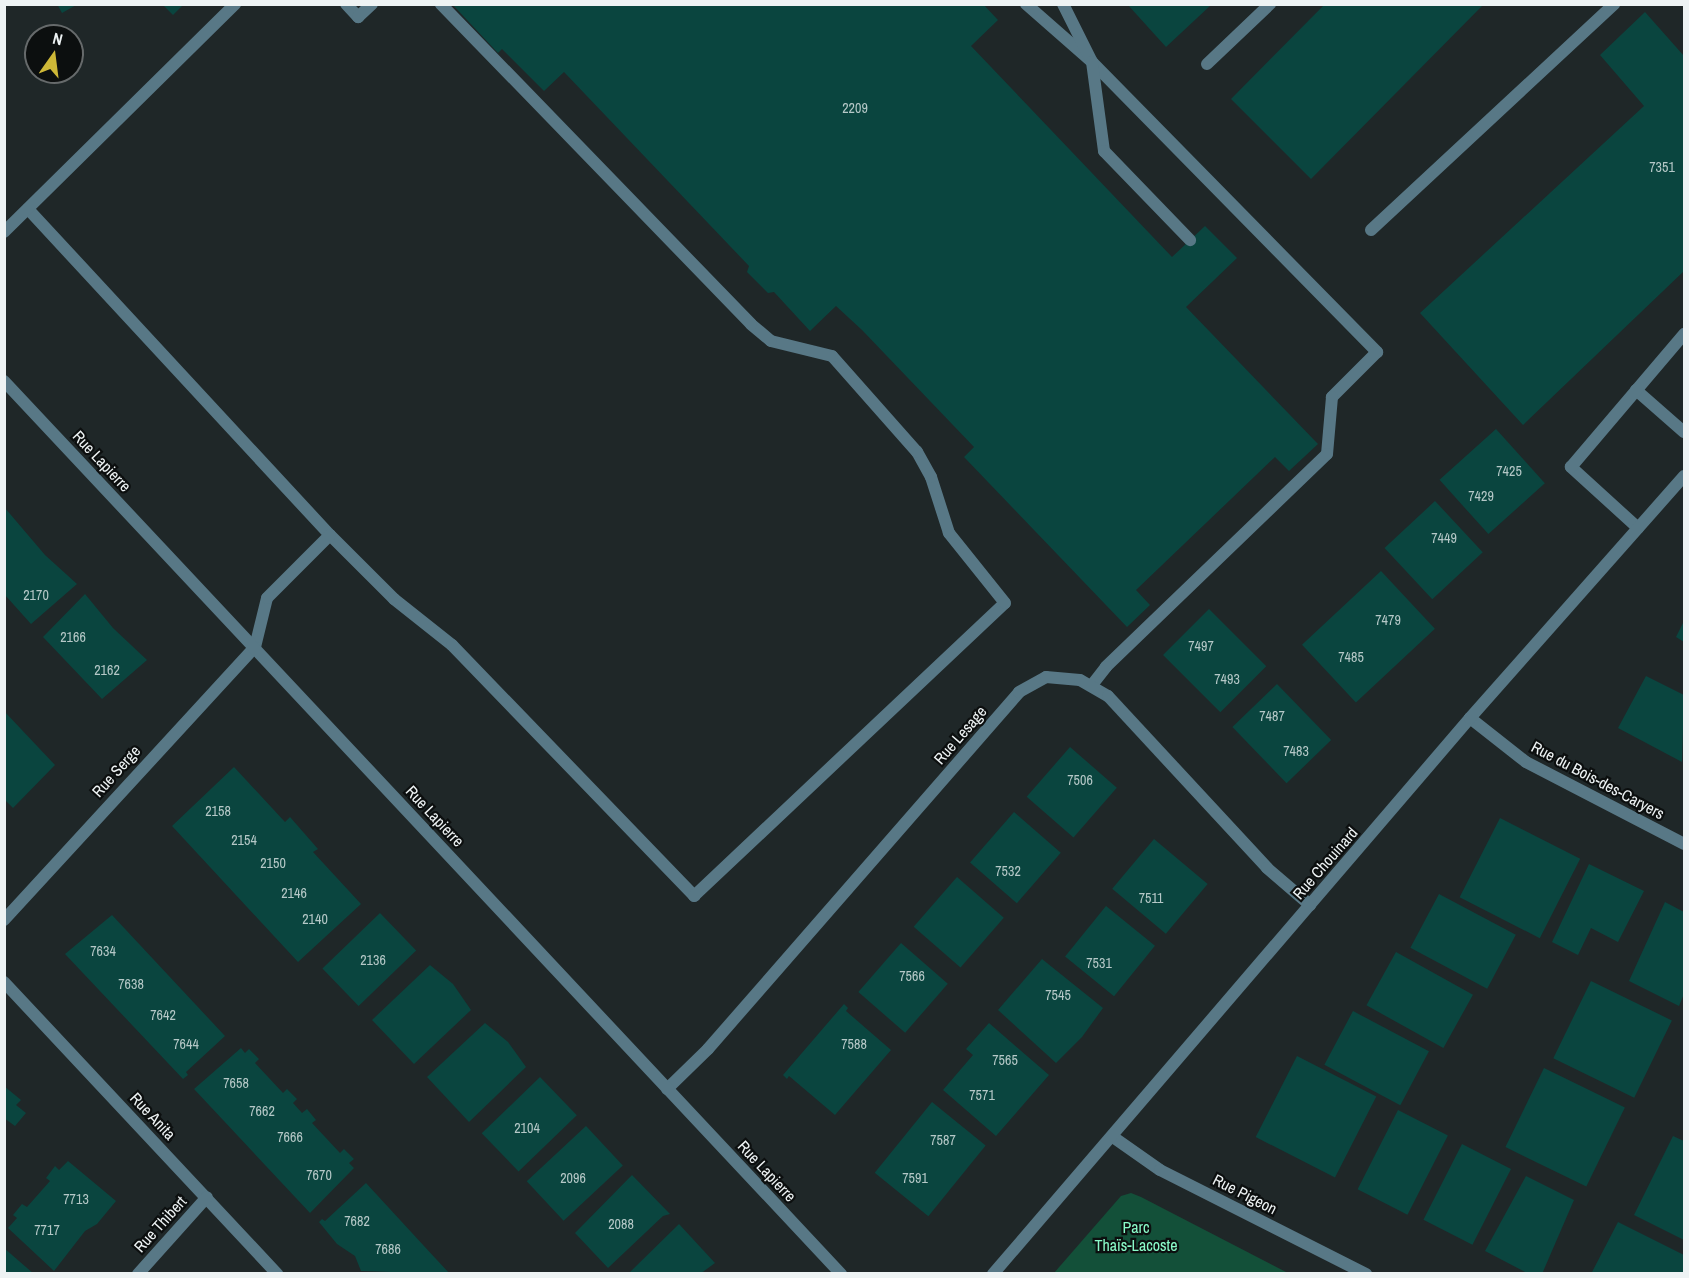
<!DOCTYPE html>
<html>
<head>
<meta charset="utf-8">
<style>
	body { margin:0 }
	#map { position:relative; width:1689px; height:1278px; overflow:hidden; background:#1f2728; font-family:"Archivo Narrow",sans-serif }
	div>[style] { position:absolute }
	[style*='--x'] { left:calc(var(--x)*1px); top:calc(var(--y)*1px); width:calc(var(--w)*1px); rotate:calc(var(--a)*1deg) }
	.green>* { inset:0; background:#135039 }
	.building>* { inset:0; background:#0a453f; transform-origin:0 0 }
	.service>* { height:12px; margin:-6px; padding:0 6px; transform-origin:6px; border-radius:6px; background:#587886 }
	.minor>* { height:12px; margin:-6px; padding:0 6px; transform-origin:6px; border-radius:6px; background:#587886 }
	.tertiary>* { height:12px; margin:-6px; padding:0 6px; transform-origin:6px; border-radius:6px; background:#587886 }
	span { translate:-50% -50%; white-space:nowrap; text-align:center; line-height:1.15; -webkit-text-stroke:4.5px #0c0f0f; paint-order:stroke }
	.number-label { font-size:14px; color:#b5c8c7 }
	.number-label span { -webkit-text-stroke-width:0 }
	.street-label { font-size:16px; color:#eef3f4 }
	.park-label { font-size:16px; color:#8afbc9 }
	.frame { position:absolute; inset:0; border:6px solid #eef3f4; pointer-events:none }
	.north { position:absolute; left:24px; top:24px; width:60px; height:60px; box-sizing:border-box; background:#0c0f0f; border:2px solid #666a6b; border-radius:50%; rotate:14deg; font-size:16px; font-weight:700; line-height:24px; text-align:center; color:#eef3f4 }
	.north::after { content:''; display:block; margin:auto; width:21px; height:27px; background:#ceb837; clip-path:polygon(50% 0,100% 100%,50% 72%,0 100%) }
</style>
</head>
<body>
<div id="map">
	<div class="green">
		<div style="clip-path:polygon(1131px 1193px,1141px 1197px,1286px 1272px,1054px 1273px,1121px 1196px)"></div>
	</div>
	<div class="building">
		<div style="clip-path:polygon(57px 4px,78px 4px,62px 13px)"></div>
		<div style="clip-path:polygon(162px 4px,184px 4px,173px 15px)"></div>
		<div style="clip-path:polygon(452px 4px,983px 4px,998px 20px,971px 46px,1172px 257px,1205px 226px,1237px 258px,1186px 307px,1318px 444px,1289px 471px,1275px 457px,1136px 590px,1150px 605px,1127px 627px,964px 457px,974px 447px,862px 330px,836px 306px,810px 331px,774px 292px,768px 293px,747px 272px,749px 266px,564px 72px,544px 91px,502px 49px,498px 53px)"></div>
		<div style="clip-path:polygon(1325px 4px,1484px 4px,1311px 179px,1231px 99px)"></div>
		<div style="clip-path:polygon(1128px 5px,1211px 5px,1166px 47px)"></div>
		<div style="clip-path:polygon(1645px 12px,1684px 56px,1684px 271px,1523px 425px,1420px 313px,1644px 106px,1600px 55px)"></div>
		<div style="left:1496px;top:429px;width:73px;height:76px;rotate:48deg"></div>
		<div style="left:1435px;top:501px;width:70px;height:69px;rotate:47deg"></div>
		<div style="clip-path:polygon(5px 508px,45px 555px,77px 584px,31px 624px,5px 595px)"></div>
		<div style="left:1381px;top:571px;width:79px;height:108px;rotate:47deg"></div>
		<div style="clip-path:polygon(85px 594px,113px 628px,147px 660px,102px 699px,43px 637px)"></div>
		<div style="left:1209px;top:609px;width:81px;height:65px;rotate:45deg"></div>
		<div style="clip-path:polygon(1684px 621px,1684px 642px,1676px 637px)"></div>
		<div style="clip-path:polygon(1646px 676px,1684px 695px,1682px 762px,1618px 728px)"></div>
		<div style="left:1277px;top:684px;width:78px;height:62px;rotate:46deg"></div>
		<div style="clip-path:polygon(4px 711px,55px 765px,13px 808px,4px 799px)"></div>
		<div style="left:1070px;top:747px;width:62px;height:66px;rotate:41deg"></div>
		<div style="clip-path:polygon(234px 767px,285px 822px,290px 817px,318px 849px,313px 852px,361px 904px,298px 962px,172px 826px)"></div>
		<div style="left:1014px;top:812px;width:62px;height:67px;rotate:41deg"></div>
		<div style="left:1500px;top:818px;width:90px;height:89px;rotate:27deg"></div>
		<div style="left:1154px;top:839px;width:70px;height:65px;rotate:40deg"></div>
		<div style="clip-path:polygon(1589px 864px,1644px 891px,1618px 942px,1591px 928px,1578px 955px,1552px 942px)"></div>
		<div style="left:957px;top:877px;width:62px;height:66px;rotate:41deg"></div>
		<div style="left:1439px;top:894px;width:87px;height:61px;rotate:28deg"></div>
		<div style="clip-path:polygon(1665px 902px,1684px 912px,1684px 994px,1679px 1006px,1629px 981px)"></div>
		<div style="left:1106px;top:906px;width:63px;height:65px;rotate:39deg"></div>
		<div style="left:380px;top:913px;width:52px;height:80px;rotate:46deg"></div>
		<div style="clip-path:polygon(112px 915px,225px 1036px,186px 1072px,188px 1075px,183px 1079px,65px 954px)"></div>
		<div style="left:901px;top:943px;width:62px;height:65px;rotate:41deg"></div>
		<div style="left:1396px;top:952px;width:88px;height:61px;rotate:29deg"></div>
		<div style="clip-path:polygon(1042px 959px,1103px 1008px,1082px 1037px,1056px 1063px,998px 1010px)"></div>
		<div style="clip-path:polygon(430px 965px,453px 984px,471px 1010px,414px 1064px,372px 1020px)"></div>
		<div style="left:1591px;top:981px;width:90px;height:86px;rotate:26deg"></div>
		<div style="clip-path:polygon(844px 1004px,848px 1008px,846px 1011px,891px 1050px,835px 1115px,789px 1076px,787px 1079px,783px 1075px)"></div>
		<div style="left:1353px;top:1011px;width:86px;height:61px;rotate:28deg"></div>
		<div style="clip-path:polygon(485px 1023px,508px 1042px,526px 1067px,469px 1122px,427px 1077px)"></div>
		<div style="clip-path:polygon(989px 1023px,1049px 1075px,996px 1136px,943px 1090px,973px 1055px,966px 1049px)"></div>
		<div style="clip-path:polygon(241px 1048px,245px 1053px,249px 1049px,259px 1059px,255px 1063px,283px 1093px,287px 1089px,297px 1099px,293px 1103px,302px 1113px,307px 1109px,316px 1120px,312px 1123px,340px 1153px,344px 1149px,354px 1159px,349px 1163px,354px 1168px,310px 1213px,194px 1089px)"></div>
		<div style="left:1297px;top:1056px;width:89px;height:91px;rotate:27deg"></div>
		<div style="left:1544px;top:1068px;width:90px;height:88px;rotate:26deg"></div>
		<div style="left:540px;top:1077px;width:53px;height:81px;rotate:46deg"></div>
		<div style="clip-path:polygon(4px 1086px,21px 1100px,16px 1105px,26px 1113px,15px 1126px,4px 1118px)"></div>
		<div style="left:932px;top:1102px;width:69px;height:91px;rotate:39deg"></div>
		<div style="left:1398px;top:1110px;width:56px;height:89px;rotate:27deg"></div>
		<div style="left:586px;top:1126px;width:54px;height:81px;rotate:47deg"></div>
		<div style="clip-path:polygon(1673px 1136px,1684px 1141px,1684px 1240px,1634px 1215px)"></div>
		<div style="left:1462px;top:1144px;width:55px;height:85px;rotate:27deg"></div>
		<div style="clip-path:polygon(68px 1161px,116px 1201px,97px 1224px,85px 1231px,54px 1271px,8px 1228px,17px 1218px,13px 1215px,22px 1204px,27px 1207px,50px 1181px,46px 1178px,55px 1166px,59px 1170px)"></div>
		<div style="clip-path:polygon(632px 1175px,670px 1214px,663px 1216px,608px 1268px,575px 1233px)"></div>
		<div style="clip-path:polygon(1526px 1176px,1574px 1200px,1542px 1274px,1529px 1274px,1485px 1251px)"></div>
		<div style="clip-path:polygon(366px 1183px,424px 1246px,450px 1274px,361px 1271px,355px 1256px,337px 1244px,319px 1222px,322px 1219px,325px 1221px)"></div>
		<div style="clip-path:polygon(1618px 1222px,1684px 1255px,1684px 1274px,1591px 1274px)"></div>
		<div style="clip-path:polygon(679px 1224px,715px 1263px,700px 1274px,628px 1274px)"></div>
		<div style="clip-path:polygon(4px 1248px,34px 1274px,4px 1274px)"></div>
	</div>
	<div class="service">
		<div style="--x:346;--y:4;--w:18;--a:47"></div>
		<div style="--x:358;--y:17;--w:19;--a:-43"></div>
		<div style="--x:1026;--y:4;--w:88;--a:41.3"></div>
		<div style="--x:1092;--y:62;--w:407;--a:45.5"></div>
		<div style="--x:1377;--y:352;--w:64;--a:135"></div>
		<div style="--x:1332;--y:397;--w:57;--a:95"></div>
		<div style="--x:1327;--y:454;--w:307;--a:136.1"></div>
		<div style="--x:1106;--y:667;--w:23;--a:128"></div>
		<div style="--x:1063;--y:4;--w:65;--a:63.4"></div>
		<div style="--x:1092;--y:62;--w:90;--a:82.3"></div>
		<div style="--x:1104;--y:151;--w:124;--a:46"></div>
		<div style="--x:1207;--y:64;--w:87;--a:-43.6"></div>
		<div style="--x:28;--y:209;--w:444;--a:47.2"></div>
		<div style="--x:330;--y:535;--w:91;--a:45"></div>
		<div style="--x:394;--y:599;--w:74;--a:38.4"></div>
		<div style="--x:452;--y:645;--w:349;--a:46"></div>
		<div style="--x:694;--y:896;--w:427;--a:-43.3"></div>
		<div style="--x:1005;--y:603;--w:90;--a:-128.7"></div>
		<div style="--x:949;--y:533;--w:59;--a:-107.8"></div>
		<div style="--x:931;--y:477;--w:29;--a:-119"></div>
		<div style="--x:917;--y:452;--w:128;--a:-131.5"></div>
		<div style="--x:832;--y:356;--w:63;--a:-166.2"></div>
		<div style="--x:771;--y:341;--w:26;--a:-140"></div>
		<div style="--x:751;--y:324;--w:446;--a:-134.1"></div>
		<div style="--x:1371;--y:230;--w:332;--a:-42.9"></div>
		<div style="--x:4;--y:232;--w:325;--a:-44.6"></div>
		<div style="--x:1636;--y:390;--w:64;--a:41.2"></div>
		<div style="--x:1638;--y:528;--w:91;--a:-137.7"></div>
		<div style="--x:1571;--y:467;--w:175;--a:-49.6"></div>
		<div style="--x:255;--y:647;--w:50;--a:-76.2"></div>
		<div style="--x:267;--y:598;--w:89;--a:-45"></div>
	</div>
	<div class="minor">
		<div style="--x:1470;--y:718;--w:71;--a:38.2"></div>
		<div style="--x:1526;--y:762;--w:178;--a:27.4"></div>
		<div style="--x:4;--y:920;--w:371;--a:-47.4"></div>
		<div style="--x:4;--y:982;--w:400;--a:46.9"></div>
		<div style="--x:667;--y:1089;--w:57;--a:-44.3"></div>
		<div style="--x:708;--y:1049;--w:473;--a:-48.9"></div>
		<div style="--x:1019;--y:692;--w:31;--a:-29"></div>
		<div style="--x:1046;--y:677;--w:34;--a:5"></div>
		<div style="--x:1080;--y:680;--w:32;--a:30"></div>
		<div style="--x:1108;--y:696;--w:234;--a:47.2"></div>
		<div style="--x:1267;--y:868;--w:57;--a:40.7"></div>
		<div style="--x:1113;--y:1137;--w:57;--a:35.1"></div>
		<div style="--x:1160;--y:1170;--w:231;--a:26.8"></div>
		<div style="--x:138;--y:1274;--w:103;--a:-48.1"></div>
		<div style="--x:993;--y:1274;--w:733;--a:-49.37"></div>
		<div style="--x:1470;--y:718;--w:323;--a:-48.5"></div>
	</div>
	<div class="tertiary">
		<div style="--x:4;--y:381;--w:1224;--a:46.85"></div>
	</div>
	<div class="number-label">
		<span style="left:855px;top:108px">2209</span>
		<span style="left:1662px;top:167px">7351</span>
		<span style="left:1509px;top:471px">7425</span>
		<span style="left:1481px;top:496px">7429</span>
		<span style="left:1444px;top:538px">7449</span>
		<span style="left:36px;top:595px">2170</span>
		<span style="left:1388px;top:620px">7479</span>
		<span style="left:73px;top:637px">2166</span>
		<span style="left:1201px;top:646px">7497</span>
		<span style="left:1351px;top:657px">7485</span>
		<span style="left:107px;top:670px">2162</span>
		<span style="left:1227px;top:679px">7493</span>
		<span style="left:1272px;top:716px">7487</span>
		<span style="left:1296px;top:751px">7483</span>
		<span style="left:1080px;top:780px">7506</span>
		<span style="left:218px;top:811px">2158</span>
		<span style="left:244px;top:840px">2154</span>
		<span style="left:273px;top:863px">2150</span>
		<span style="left:1008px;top:871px">7532</span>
		<span style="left:294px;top:893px">2146</span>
		<span style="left:1151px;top:898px">7511</span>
		<span style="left:315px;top:919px">2140</span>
		<span style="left:103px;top:951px">7634</span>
		<span style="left:373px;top:960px">2136</span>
		<span style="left:1099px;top:963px">7531</span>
		<span style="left:912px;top:976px">7566</span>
		<span style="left:131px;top:984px">7638</span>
		<span style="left:1058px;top:995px">7545</span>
		<span style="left:163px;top:1015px">7642</span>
		<span style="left:186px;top:1044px">7644</span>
		<span style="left:854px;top:1044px">7588</span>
		<span style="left:1005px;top:1060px">7565</span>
		<span style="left:236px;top:1083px">7658</span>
		<span style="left:982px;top:1095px">7571</span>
		<span style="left:262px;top:1111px">7662</span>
		<span style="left:527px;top:1128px">2104</span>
		<span style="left:290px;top:1137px">7666</span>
		<span style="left:943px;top:1140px">7587</span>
		<span style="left:319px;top:1175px">7670</span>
		<span style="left:573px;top:1178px">2096</span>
		<span style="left:915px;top:1178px">7591</span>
		<span style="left:76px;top:1199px">7713</span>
		<span style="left:357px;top:1221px">7682</span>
		<span style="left:621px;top:1224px">2088</span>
		<span style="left:47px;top:1230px">7717</span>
		<span style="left:388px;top:1249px">7686</span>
	</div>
	<div class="street-label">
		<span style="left:102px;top:461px;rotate:47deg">Rue Lapierre</span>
		<span style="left:960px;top:735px;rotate:-49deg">Rue Lesage</span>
		<span style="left:116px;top:771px;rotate:-48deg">Rue Serge</span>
		<span style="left:1598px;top:780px;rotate:28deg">Rue du Bois-des-Caryers</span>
		<span style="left:435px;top:816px;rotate:47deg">Rue Lapierre</span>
		<span style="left:1325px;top:863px;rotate:-49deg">Rue Chouinard</span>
		<span style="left:153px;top:1116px;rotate:47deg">Rue Anita</span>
		<span style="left:767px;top:1171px;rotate:47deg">Rue Lapierre</span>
		<span style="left:1245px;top:1194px;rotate:27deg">Rue Pigeon</span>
		<span style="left:160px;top:1224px;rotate:-48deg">Rue Thibert</span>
	</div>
	<div class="park-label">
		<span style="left:1136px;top:1236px">Parc<br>Thaïs-Lacoste</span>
	</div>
	<div class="frame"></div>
	<div class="north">N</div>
</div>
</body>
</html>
